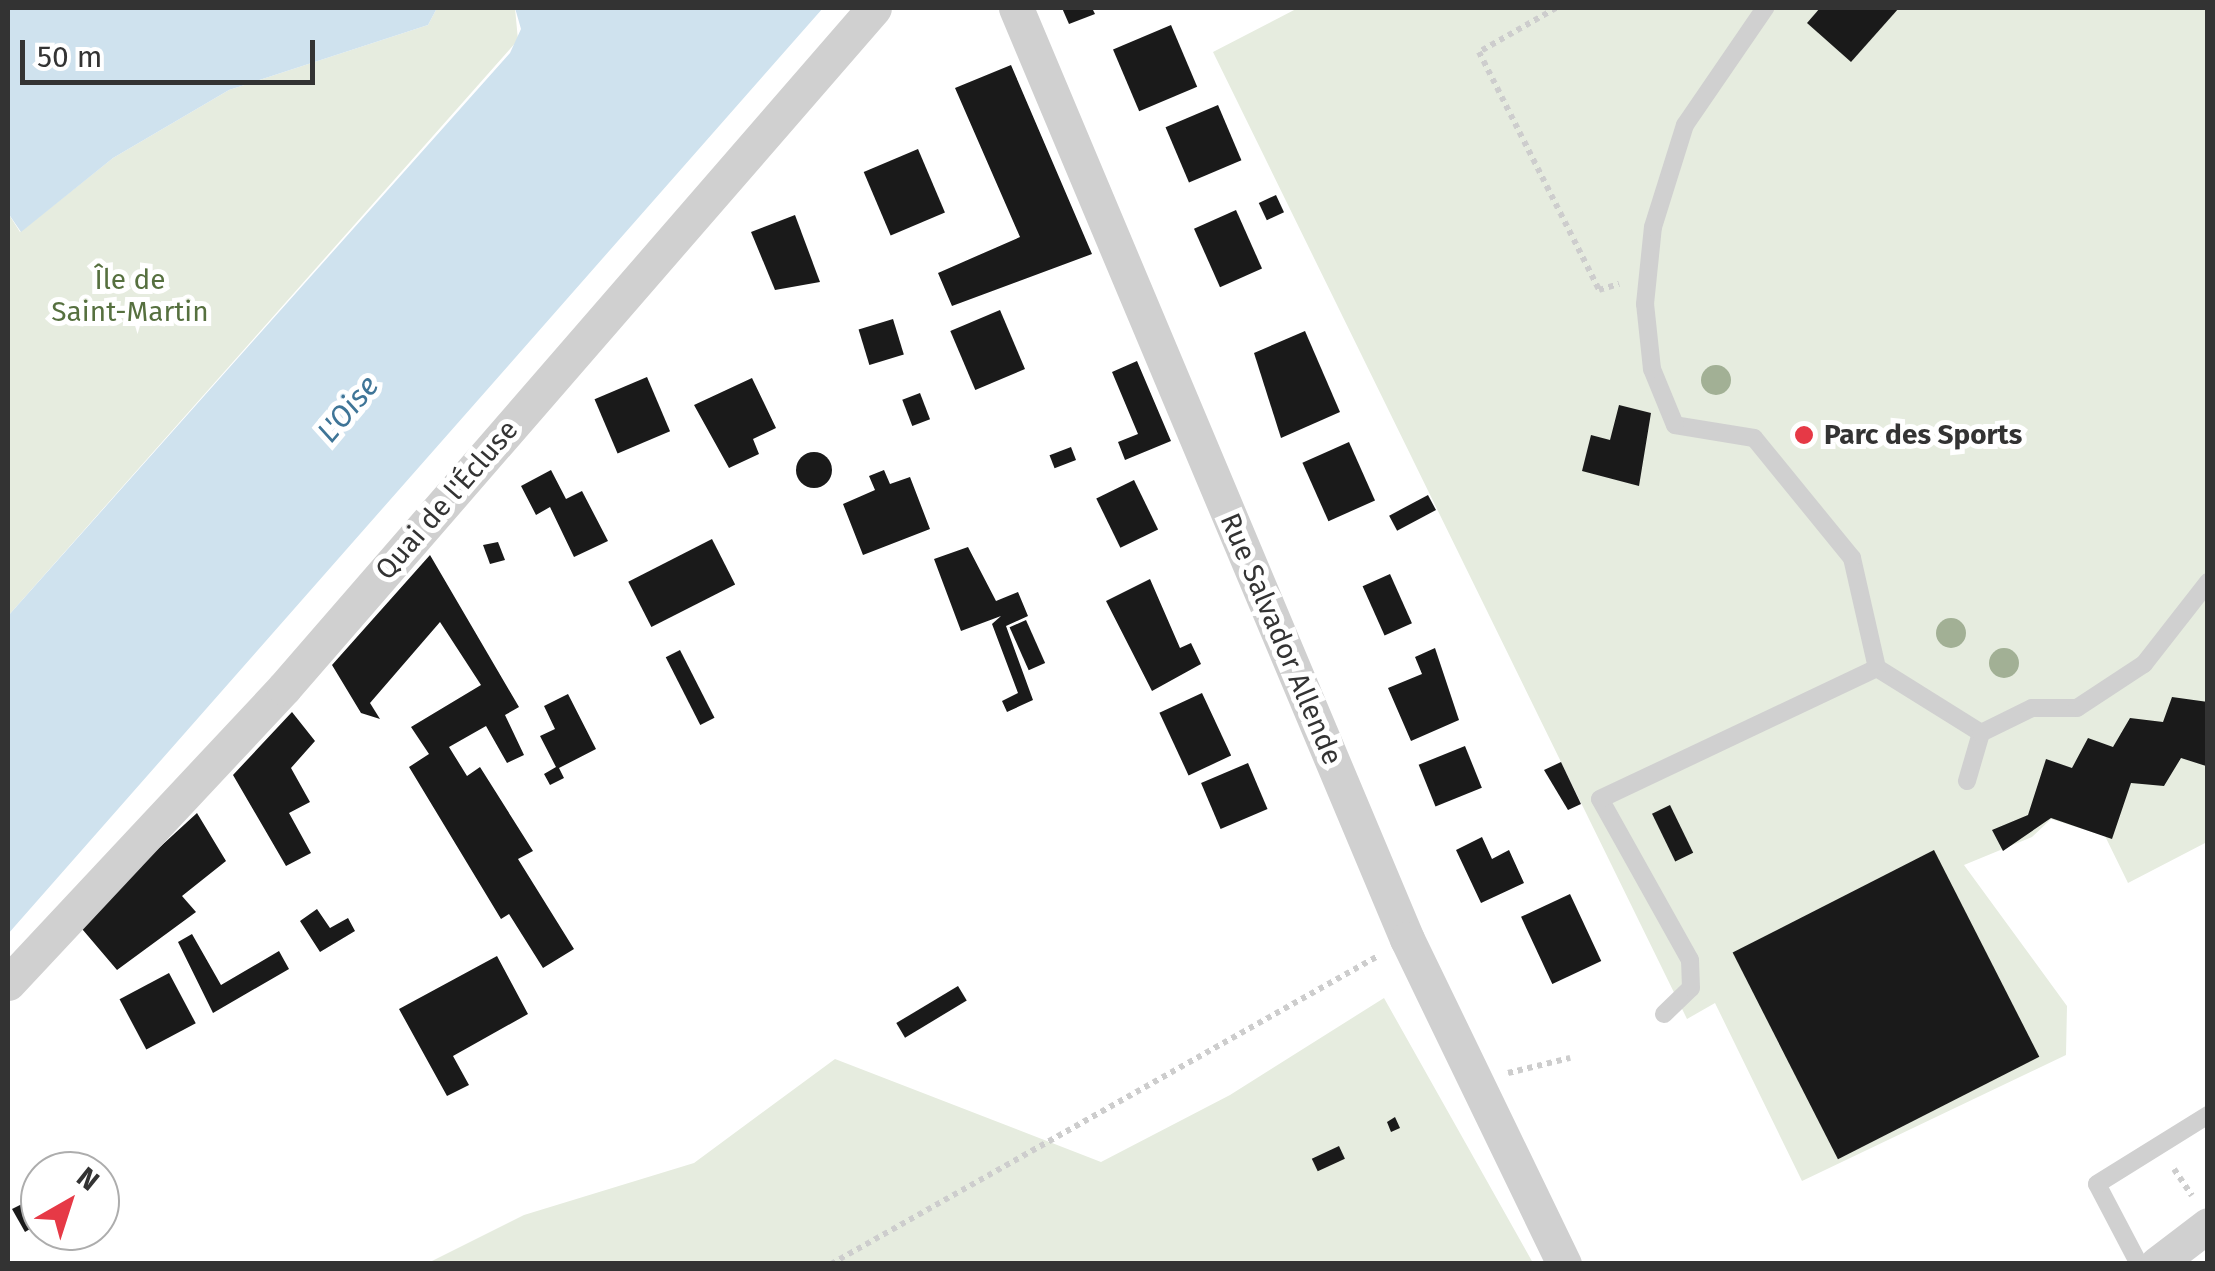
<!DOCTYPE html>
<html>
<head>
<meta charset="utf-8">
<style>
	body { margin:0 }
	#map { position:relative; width:2215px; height:1271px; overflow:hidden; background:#fff; font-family:"Fira Sans",sans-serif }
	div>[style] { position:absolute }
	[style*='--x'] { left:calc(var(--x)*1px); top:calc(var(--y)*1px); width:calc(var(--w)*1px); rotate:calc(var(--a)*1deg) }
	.green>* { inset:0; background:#e6ecdf }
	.water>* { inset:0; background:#cfe2ee }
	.building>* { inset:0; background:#1a1a1a; transform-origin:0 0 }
	.round { border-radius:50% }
	.path>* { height:6px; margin-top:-3px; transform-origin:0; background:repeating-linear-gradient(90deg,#cdcdcd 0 5px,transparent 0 10px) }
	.lane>* { height:18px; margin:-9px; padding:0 9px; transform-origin:9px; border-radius:9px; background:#d0d0d0 }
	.street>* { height:35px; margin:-17.5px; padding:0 17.5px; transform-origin:17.5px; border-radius:17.5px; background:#d0d0d0 }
	.trees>* { width:30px; height:30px; margin:-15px; border-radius:50%; background:#a2b095 }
	.dots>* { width:28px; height:28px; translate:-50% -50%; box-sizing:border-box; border:5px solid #fff; border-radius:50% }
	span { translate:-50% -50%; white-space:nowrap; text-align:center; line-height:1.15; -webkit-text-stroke:10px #fff; paint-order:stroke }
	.park-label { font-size:28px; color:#56703f }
	.poi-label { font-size:28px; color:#333; font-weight:700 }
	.left { translate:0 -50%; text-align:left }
	.street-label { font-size:28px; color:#333 }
	.water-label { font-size:30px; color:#3f7597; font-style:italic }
	.frame { position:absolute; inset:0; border:10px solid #333; pointer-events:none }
	.north { position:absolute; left:20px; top:1151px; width:100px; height:100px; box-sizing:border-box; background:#fff; border:2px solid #adadad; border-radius:50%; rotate:39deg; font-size:28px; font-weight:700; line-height:40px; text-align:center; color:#333 }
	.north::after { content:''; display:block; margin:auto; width:35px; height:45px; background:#e63946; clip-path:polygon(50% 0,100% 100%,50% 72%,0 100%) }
	.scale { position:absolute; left:20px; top:40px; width:295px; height:45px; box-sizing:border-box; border:5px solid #333; border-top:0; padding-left:12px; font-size:30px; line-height:35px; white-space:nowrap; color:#333; -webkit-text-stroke:8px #fff; paint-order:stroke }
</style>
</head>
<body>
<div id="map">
	<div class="green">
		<div style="clip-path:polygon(437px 8px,515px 8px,518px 40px,8px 616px,8px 213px,20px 232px,113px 158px,229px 90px,428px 25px)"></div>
		<div style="clip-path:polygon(1298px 8px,2207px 8px,2207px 842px,2128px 883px,2105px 836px,2051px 819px,2032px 837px,1964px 865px,2067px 1006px,2066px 1055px,1802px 1181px,1715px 1003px,1687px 1019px,1213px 52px)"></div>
		<div style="clip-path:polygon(1384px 998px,1533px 1263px,426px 1264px,524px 1215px,694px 1163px,835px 1059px,1101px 1162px,1230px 1095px)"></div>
	</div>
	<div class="water">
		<div style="clip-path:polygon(8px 8px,437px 8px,428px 25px,229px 90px,113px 158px,21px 232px,8px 213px)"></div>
		<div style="clip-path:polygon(515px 8px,823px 8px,8px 934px,8px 616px,510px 53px,521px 29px)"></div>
	</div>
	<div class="building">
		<div style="clip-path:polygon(1062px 8px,1092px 8px,1095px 14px,1069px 24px)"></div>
		<div style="clip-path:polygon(1820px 8px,1899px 8px,1851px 62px,1807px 23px)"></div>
		<div style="left:1171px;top:25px;width:67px;height:63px;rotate:67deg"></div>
		<div style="clip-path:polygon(1011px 65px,1092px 254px,952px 306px,938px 273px,1020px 237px,955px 88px)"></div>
		<div style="left:1218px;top:105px;width:60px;height:57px;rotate:67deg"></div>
		<div style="left:918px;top:149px;width:69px;height:59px;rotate:67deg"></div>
		<div style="left:1276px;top:195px;width:19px;height:19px;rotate:65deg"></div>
		<div style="left:1236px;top:210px;width:64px;height:46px;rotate:66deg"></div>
		<div style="clip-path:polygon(795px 215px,820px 282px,775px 290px,751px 232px)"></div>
		<div style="left:1000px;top:310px;width:64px;height:54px;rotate:67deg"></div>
		<div style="left:893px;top:319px;width:37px;height:36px;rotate:73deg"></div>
		<div style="clip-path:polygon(1305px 331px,1340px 412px,1281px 438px,1254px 353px)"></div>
		<div style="clip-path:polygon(1137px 361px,1171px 441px,1125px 460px,1118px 442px,1138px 434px,1112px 372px)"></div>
		<div style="left:647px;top:377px;width:59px;height:57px;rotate:67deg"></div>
		<div style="clip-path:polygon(752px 378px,776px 428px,753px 439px,759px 454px,729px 468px,694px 405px)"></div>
		<div style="left:920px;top:393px;width:28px;height:19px;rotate:69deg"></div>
		<div style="clip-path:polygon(1619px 405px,1651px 413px,1639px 486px,1582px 471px,1591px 435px,1610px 440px)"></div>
		<div style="left:1349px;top:442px;width:64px;height:51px;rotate:66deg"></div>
		<div style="left:1071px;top:447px;width:14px;height:23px;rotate:69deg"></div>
		<div class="round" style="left:796px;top:452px;width:36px;height:36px"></div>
		<div style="clip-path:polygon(551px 470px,566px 499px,582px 491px,608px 541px,574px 557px,550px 507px,536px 515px,521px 486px)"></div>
		<div style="clip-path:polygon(884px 470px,890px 484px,910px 477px,930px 529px,863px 555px,843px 504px,875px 490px,869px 476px)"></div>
		<div style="left:1134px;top:480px;width:55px;height:42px;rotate:64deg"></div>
		<div style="left:1428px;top:495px;width:17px;height:44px;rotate:62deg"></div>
		<div style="left:712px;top:539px;width:51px;height:94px;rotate:63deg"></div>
		<div style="clip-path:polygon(498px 542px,505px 560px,490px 564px,483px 545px)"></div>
		<div style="clip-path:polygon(968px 547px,996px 601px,1018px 592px,1028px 616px,1006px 626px,1033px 700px,1007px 712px,1002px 701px,1018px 693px,992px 624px,1001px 616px,961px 631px,934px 559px)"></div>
		<div style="clip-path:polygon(430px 555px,519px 707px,505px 715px,524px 755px,507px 763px,486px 726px,449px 747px,467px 776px,480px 767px,533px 851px,518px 859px,574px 949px,543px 968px,509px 914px,501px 919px,409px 767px,429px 754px,411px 727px,481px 685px,440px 622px,370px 703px,380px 719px,361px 713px,332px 665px)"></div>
		<div style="left:1390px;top:574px;width:54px;height:30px;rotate:66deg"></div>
		<div style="clip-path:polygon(1150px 579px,1180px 648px,1191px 643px,1201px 664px,1152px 691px,1106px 601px)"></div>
		<div style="left:1026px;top:620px;width:47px;height:18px;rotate:66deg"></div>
		<div style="clip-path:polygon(1435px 648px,1459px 720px,1411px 741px,1388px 688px,1422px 674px,1415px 657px)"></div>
		<div style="left:680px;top:650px;width:76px;height:16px;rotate:63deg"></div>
		<div style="left:1202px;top:693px;width:69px;height:47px;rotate:65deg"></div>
		<div style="clip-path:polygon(568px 694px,596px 749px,559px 768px,564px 778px,550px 785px,544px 774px,556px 767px,540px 736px,555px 729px,544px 706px)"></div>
		<div style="clip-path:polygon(2172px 697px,2208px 702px,2206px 766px,2181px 758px,2164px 786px,2131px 783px,2112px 839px,2051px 818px,2003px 851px,1992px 830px,2028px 815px,2046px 759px,2072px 768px,2088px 738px,2113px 747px,2130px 718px,2163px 722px)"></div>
		<div style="clip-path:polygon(292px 712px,315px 741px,291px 768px,310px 802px,289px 813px,311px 853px,286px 866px,233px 775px)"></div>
		<div style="left:1465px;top:746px;width:45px;height:50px;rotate:68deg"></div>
		<div style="clip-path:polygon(1561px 762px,1581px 804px,1568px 810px,1544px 770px)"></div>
		<div style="left:1248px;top:763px;width:50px;height:51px;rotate:67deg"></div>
		<div style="left:1670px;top:805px;width:53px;height:20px;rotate:64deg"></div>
		<div style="clip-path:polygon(197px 813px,226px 861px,182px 896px,196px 912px,117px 970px,77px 923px)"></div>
		<div style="clip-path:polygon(1482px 837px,1492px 859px,1509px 850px,1524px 883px,1481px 903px,1456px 850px)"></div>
		<div style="left:1934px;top:850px;width:232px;height:226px;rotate:63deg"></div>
		<div style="left:1570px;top:894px;width:74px;height:54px;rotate:65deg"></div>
		<div style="clip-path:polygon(317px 909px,330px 928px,348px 918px,355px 931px,320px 952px,300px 921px)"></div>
		<div style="clip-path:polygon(192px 934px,221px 985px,279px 951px,289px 969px,213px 1013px,178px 942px)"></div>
		<div style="clip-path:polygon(497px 956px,528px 1014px,453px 1056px,469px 1085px,447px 1096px,399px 1009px)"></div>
		<div style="left:169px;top:973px;width:57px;height:56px;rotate:62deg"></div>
		<div style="left:958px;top:986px;width:17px;height:72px;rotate:59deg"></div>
		<div style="clip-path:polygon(1395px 1117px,1400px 1128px,1391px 1132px,1387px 1122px)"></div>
		<div style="left:1339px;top:1146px;width:14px;height:30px;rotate:65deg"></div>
		<div style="clip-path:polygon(40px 1195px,40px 1223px,25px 1232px,12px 1209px)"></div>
	</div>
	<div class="path">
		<div style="--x:1556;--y:8;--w:89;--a:150.3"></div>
		<div style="--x:1479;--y:52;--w:267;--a:63.2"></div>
		<div style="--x:1599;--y:290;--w:21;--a:-17"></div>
		<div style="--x:1508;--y:1073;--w:64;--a:-13.6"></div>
		<div style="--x:2174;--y:1169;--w:32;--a:56"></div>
		<div style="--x:831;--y:1264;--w:626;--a:-29.39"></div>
	</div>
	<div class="lane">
		<div style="--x:1877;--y:668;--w:123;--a:32"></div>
		<div style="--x:1981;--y:733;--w:50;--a:106.3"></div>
		<div style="--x:1981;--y:733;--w:57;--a:-26.1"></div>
		<div style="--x:2032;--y:708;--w:45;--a:0"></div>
		<div style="--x:2077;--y:708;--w:80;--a:-33.3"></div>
		<div style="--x:2144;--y:664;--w:104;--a:-52"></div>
		<div style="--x:1664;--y:1014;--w:37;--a:-44"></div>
		<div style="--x:1691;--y:988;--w:28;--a:-92"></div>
		<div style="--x:1690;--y:960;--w:184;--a:-119.2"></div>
		<div style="--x:1600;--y:799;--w:306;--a:-25.3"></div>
		<div style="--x:1877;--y:668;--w:113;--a:-102.8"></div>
		<div style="--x:1852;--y:558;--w:155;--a:-129.2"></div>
		<div style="--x:1754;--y:438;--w:80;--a:-170.7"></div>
		<div style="--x:1675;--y:425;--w:61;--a:-112.3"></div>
		<div style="--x:1652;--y:369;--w:65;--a:-96.1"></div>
		<div style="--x:1645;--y:304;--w:77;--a:-84.1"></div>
		<div style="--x:1653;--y:227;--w:107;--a:-72.6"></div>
		<div style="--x:1685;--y:125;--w:142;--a:-55.6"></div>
		<div style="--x:2139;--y:1264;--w:90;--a:-117.7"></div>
		<div style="--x:2097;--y:1184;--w:131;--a:-31.9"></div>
	</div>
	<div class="street">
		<div style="--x:1016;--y:8;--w:1010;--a:67.22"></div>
		<div style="--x:1407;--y:939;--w:361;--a:64.2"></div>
		<div style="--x:8;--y:983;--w:404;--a:-46.9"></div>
		<div style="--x:284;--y:688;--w:900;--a:-49.05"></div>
		<div style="--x:2157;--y:1264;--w:64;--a:-37.4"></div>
	</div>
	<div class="trees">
		<div style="left:1716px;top:380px"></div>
		<div style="left:1951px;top:633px"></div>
		<div style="left:2004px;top:663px"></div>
	</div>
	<div class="dots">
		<div style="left:1804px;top:435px;background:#e63946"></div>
	</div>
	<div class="park-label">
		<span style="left:130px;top:296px">Île de<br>Saint-Martin</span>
	</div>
	<div class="poi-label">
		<span class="left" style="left:1824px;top:435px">Parc des Sports</span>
	</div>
	<div class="street-label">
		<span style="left:447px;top:500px;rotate:-49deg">Quai de l'Écluse</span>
		<span style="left:1281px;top:639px;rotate:67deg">Rue Salvador Allende</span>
	</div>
	<div class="water-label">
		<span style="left:348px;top:409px;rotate:-50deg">L'Oise</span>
	</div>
	<div class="frame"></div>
	<div class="north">N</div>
	<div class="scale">50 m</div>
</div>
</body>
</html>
